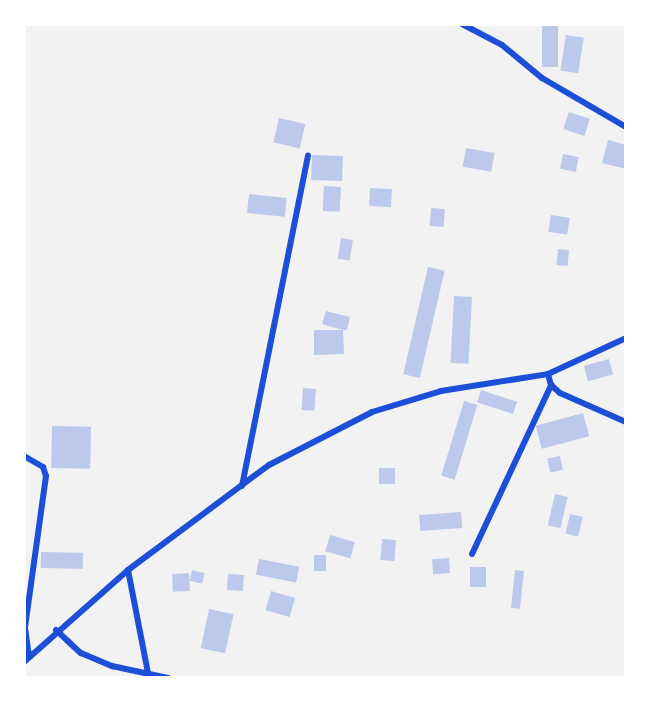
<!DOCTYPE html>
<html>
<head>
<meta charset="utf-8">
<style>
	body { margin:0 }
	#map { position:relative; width:650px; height:702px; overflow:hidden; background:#f2f2f2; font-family:"Source Sans 3",sans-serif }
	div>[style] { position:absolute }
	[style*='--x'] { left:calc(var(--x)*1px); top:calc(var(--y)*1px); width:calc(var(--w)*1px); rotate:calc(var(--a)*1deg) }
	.building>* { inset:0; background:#bdc9ec; transform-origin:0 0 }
	.minor>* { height:6px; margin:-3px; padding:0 3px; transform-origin:3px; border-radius:3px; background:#1d4ed8 }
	span { translate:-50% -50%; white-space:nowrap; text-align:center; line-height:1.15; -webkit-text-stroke:6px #fff; paint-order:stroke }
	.frame { position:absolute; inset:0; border:26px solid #fff; pointer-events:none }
</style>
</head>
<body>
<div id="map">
	<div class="building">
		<div style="left:542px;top:24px;width:16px;height:43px"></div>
		<div style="left:566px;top:35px;width:18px;height:36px;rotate:9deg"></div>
		<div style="left:569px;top:112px;width:22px;height:18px;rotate:18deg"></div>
		<div style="left:279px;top:118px;width:27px;height:25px;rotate:13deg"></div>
		<div style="clip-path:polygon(608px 140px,626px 145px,626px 169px,602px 163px)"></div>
		<div style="left:466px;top:148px;width:29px;height:19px;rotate:10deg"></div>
		<div style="left:563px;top:154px;width:16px;height:15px;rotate:11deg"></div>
		<div style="left:312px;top:155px;width:31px;height:25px;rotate:2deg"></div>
		<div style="left:324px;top:186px;width:17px;height:25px;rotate:3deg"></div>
		<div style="left:370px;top:188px;width:22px;height:18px;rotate:3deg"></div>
		<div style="left:249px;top:194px;width:38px;height:19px;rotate:6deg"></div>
		<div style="left:431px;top:208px;width:14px;height:18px;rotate:4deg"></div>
		<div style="left:551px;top:215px;width:19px;height:17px;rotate:9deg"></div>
		<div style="left:341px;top:238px;width:12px;height:21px;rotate:9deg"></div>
		<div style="left:558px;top:249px;width:11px;height:16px;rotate:5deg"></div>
		<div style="left:428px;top:267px;width:17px;height:110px;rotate:13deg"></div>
		<div style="left:454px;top:296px;width:18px;height:67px;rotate:3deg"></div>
		<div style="clip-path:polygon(326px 311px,350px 317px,347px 330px,343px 330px,344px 354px,314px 355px,314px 330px,343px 330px,322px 324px)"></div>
		<div style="left:609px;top:359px;width:16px;height:26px;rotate:75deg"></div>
		<div style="left:303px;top:388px;width:13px;height:22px;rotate:4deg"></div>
		<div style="left:481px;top:390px;width:38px;height:13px;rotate:18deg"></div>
		<div style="left:464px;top:401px;width:14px;height:78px;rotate:17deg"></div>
		<div style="left:583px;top:413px;width:24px;height:49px;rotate:75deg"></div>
		<div style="left:52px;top:426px;width:39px;height:42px;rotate:1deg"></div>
		<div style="left:560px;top:456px;width:14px;height:13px;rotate:78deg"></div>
		<div style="left:379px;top:468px;width:16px;height:16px"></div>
		<div style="left:555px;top:494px;width:13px;height:32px;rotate:13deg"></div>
		<div style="left:461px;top:512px;width:16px;height:42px;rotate:86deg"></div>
		<div style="left:570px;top:514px;width:13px;height:20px;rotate:13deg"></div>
		<div style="left:330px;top:535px;width:26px;height:17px;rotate:16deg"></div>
		<div style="left:382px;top:539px;width:14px;height:21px;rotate:4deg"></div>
		<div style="left:41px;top:552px;width:42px;height:16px;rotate:1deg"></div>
		<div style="left:314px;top:555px;width:12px;height:16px"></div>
		<div style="left:449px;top:558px;width:15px;height:17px;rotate:86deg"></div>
		<div style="left:259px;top:559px;width:41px;height:16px;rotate:11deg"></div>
		<div style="left:470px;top:567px;width:16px;height:20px"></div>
		<div style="left:192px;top:570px;width:13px;height:11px;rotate:13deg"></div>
		<div style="left:515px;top:570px;width:9px;height:38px;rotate:6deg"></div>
		<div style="left:189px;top:573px;width:18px;height:17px;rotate:87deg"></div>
		<div style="left:228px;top:574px;width:16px;height:16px;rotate:4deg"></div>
		<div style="left:271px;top:591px;width:25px;height:20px;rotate:16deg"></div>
		<div style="left:209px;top:609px;width:25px;height:40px;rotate:12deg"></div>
	</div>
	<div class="minor">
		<div style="--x:462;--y:24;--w:45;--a:27.7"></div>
		<div style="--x:502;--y:45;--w:52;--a:39.5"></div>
		<div style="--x:542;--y:78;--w:97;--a:30.3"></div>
		<div style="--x:548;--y:374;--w:11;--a:75"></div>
		<div style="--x:551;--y:385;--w:12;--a:42"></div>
		<div style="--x:560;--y:393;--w:72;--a:23.7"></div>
		<div style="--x:24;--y:456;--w:22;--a:30"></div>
		<div style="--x:43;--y:467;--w:9;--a:72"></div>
		<div style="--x:46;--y:476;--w:153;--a:97.9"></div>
		<div style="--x:25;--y:628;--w:29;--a:82"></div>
		<div style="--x:242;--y:486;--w:337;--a:-78.7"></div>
		<div style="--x:472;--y:554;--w:187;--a:-64.9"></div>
		<div style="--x:128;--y:570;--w:110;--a:79"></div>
		<div style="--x:56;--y:630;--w:34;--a:43"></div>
		<div style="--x:81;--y:653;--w:34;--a:23"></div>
		<div style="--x:112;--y:666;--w:57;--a:12.1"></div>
		<div style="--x:24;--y:662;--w:139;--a:-41.5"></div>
		<div style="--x:128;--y:570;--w:176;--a:-36.7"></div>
		<div style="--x:269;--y:465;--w:116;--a:-27.2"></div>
		<div style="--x:372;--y:412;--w:72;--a:-16.9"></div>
		<div style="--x:441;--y:391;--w:108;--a:-9"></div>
		<div style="--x:548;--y:374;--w:86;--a:-24.8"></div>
	</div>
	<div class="frame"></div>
</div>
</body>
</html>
